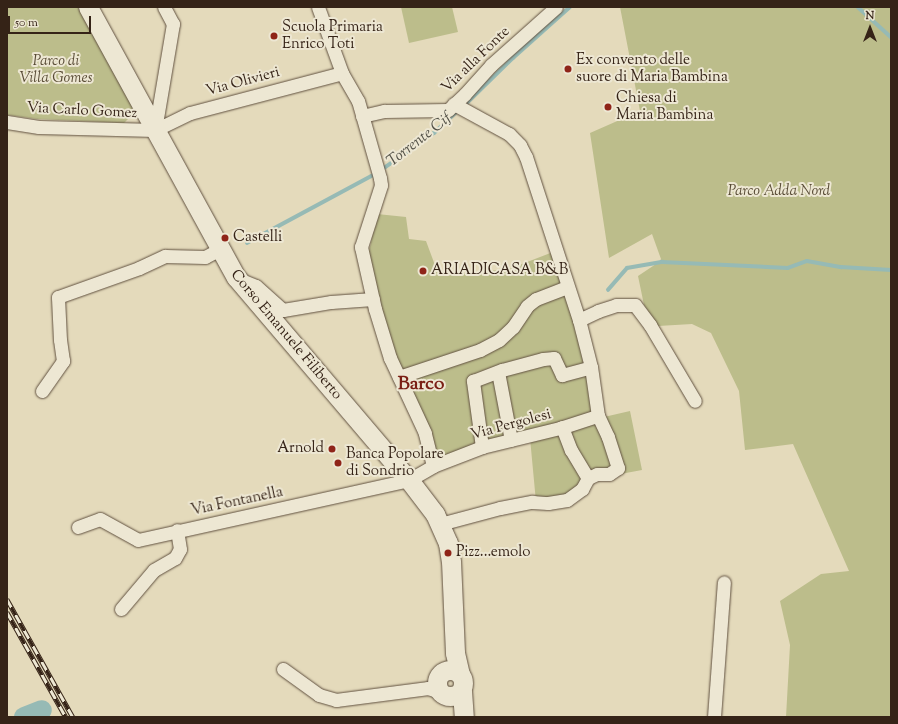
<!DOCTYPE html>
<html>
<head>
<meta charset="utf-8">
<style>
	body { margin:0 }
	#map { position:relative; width:898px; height:724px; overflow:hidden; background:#e4dabb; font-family:"Sorts Mill Goudy",serif }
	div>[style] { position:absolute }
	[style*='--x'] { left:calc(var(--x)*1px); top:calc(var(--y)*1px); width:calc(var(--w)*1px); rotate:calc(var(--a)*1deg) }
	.green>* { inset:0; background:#bcbd8b }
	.stream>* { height:3.5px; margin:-1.75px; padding:0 1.75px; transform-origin:1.75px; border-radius:1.75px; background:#96bab5 }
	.river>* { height:20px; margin:-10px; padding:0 10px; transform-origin:10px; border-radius:10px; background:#96bab5 }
	.roads { filter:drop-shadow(0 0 1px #615140) drop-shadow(0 0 1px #615140) }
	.street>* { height:13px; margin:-6.5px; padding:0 6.5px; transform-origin:6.5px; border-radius:6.5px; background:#ede7d3 }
	.secondary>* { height:19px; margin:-9.5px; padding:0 9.5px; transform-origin:9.5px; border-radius:9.5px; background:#ede7d3 }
	.secondary>.ring { margin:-9.5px; padding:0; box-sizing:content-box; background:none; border:19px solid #ede7d3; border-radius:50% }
	.rail>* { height:4.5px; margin-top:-2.25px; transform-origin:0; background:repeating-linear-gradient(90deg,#ede7d3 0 9px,#352317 0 18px); box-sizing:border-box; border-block:1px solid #352317 }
	.dots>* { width:11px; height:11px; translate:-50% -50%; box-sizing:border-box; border:2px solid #ede7d3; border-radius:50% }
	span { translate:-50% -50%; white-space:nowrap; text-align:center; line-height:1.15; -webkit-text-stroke:4px #ede7d3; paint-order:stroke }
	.poi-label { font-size:15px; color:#352317 }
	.left { translate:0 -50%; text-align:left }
	.right { translate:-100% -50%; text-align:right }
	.street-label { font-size:15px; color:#352317 }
	.park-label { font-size:15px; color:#574a34; font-style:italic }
	.water-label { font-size:16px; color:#525046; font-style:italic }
	.district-label { font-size:19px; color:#7a1f14; font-weight:700 }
	.frame { position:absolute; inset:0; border:8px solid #352317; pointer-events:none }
	.north { position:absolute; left:850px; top:8px; width:40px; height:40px; -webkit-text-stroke:3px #ede7d3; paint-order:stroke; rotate:0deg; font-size:11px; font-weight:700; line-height:16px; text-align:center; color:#352317 }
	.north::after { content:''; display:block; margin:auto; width:14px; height:18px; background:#352317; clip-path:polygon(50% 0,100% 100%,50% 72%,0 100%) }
	.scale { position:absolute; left:8px; top:16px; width:83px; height:18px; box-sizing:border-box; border:2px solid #352317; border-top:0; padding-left:5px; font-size:12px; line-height:14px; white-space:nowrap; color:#352317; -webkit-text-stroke:3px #ede7d3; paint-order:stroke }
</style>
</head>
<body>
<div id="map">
	<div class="green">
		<div style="clip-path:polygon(7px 7px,78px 7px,136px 111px,124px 123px,37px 119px,7px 115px)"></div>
		<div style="clip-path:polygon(401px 7px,452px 7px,458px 32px,409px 43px)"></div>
		<div style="clip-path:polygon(620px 7px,891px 7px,891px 717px,786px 717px,790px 645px,780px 601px,821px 574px,849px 571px,793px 444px,745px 450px,739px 391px,711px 333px,692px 324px,658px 326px,644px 305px,638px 276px,659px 262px,661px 259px,652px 234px,609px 258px,590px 133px,640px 111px)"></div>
		<div style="clip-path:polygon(377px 214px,406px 217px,409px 239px,426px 241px,439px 276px,509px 269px,553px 252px,604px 417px,630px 411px,642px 470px,599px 478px,566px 495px,536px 502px,530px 438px,436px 466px,364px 275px)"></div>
	</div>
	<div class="stream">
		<div style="--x:858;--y:7;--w:45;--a:42.3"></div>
		<div style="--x:464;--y:106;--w:69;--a:-44.4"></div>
		<div style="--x:513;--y:58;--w:76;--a:-41.8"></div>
		<div style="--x:380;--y:171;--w:66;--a:-35.1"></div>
		<div style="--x:434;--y:133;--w:34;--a:-43"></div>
		<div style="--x:247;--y:243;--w:145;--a:-28.3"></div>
		<div style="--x:608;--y:290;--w:29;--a:-49"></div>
		<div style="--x:627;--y:268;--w:36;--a:-10"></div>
		<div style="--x:662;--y:262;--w:126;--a:2.7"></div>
		<div style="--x:788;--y:268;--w:20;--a:-20"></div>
		<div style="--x:807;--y:261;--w:35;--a:10"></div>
		<div style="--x:841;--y:267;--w:50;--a:3.4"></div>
	</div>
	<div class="river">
		<div style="--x:24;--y:717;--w:19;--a:-21"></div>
	</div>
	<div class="roads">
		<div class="street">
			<div style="--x:362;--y:116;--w:23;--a:-13"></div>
			<div style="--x:384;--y:111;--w:64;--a:-0.9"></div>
			<div style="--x:448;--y:110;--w:23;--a:-43"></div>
			<div style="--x:465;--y:94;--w:39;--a:-48"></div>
			<div style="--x:491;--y:65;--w:87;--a:-41.7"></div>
			<div style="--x:7;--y:122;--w:32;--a:9"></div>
			<div style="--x:39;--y:127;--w:116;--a:1.5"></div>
			<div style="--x:155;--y:130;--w:39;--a:-26"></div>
			<div style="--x:190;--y:113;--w:157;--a:-14.7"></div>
			<div style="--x:155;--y:130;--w:108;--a:-80.4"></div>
			<div style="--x:173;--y:24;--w:19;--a:-118"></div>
			<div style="--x:241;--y:280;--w:16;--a:22"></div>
			<div style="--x:256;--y:286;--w:36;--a:42"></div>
			<div style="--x:283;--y:310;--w:49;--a:-9.5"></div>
			<div style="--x:331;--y:302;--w:42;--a:-4.1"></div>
			<div style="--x:579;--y:320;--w:21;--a:-25"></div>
			<div style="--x:598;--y:311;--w:19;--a:-18"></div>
			<div style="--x:616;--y:305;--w:19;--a:0"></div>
			<div style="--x:635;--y:305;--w:25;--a:53"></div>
			<div style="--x:650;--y:325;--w:88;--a:59.4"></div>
			<div style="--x:498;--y:372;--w:69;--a:79.2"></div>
			<div style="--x:399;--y:377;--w:85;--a:-18.4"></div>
			<div style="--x:480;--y:350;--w:21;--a:-28"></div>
			<div style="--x:499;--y:340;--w:19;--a:-43"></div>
			<div style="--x:513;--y:327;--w:25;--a:-56"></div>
			<div style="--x:527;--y:306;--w:11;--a:-38"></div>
			<div style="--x:536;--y:299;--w:33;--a:-21"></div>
			<div style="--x:42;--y:391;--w:37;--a:-55"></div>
			<div style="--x:63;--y:361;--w:21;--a:-98"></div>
			<div style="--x:60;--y:340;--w:43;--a:-92.7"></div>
			<div style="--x:58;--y:297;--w:86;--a:-19.7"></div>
			<div style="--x:139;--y:268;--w:29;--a:-25"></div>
			<div style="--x:165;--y:256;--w:40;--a:1.4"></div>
			<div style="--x:205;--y:257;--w:17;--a:-28"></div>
			<div style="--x:562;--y:427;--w:25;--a:69"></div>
			<div style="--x:571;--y:450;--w:33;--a:59"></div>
			<div style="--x:482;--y:447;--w:67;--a:-97.8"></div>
			<div style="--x:473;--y:381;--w:31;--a:-21"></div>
			<div style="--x:502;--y:370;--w:42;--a:-15"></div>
			<div style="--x:543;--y:359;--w:11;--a:-5"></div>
			<div style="--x:554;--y:358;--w:19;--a:65"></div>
			<div style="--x:562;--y:375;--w:30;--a:-15"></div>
			<div style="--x:433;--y:466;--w:53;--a:-21.2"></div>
			<div style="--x:482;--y:447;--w:80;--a:-13.7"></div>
			<div style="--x:560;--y:428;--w:40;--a:-18"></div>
			<div style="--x:440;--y:524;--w:62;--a:-14.9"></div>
			<div style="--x:500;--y:508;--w:33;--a:-11"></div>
			<div style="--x:532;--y:502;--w:16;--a:4"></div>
			<div style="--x:548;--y:503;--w:19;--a:-9"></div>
			<div style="--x:567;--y:500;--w:19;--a:-36"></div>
			<div style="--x:582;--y:489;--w:13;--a:-61"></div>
			<div style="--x:588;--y:478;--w:10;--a:-24"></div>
			<div style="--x:597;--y:474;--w:12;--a:0"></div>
			<div style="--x:609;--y:474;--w:11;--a:-34"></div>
			<div style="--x:618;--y:468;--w:33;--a:-108"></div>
			<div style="--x:608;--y:437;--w:23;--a:-115"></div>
			<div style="--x:598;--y:416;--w:49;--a:-98.1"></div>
			<div style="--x:591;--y:367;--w:49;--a:-104.3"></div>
			<div style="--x:579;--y:320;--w:171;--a:-108"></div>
			<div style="--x:526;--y:157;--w:13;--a:-117"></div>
			<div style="--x:520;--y:145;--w:16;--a:-135"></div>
			<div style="--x:509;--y:134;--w:63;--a:-151.4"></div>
			<div style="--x:78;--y:527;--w:23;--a:-20"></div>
			<div style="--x:100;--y:519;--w:43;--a:28.9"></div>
			<div style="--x:138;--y:540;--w:278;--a:-12.5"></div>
			<div style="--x:409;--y:480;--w:28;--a:-30"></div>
			<div style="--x:433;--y:466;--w:34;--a:-104"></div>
			<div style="--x:425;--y:433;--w:83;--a:-115"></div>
			<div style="--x:390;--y:358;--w:51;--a:-107"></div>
			<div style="--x:375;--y:309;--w:64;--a:-102.7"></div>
			<div style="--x:361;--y:247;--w:65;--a:-72.1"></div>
			<div style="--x:381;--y:185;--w:7;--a:-98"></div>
			<div style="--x:380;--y:178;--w:80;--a:-105.9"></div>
			<div style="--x:358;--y:101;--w:32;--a:-120"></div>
			<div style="--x:342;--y:73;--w:70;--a:-110"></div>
			<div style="--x:121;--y:609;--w:51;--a:-49.8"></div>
			<div style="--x:154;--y:570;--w:24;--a:-30"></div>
			<div style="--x:175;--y:558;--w:10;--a:-61"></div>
			<div style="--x:180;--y:549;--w:19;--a:-99"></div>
			<div style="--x:283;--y:669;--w:44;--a:35.8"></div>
			<div style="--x:319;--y:695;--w:18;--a:16"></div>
			<div style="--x:336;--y:700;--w:93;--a:-7.4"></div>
			<div style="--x:428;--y:688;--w:13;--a:18"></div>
			<div style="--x:714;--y:717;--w:135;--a:-85.8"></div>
		</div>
		<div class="secondary">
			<div style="--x:88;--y:7;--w:308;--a:61.3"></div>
			<div style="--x:236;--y:277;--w:267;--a:49.6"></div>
			<div style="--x:409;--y:480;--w:43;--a:52.6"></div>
			<div style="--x:435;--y:514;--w:32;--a:66"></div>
			<div style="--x:448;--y:543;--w:18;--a:81"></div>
			<div style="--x:451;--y:561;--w:92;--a:87.5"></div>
			<div style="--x:455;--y:653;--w:22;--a:77"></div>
			<div class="ring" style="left:437px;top:670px;width:7px;height:7px"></div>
			<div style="--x:462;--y:691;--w:26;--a:86"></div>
		</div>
	</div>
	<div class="rail">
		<div style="--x:7;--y:599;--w:135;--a:60.8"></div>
		<div style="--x:7;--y:612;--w:120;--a:60.7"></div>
	</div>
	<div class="dots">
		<div style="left:274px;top:36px;background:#8f2418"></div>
		<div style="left:568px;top:69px;background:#8f2418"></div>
		<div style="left:608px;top:107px;background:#8f2418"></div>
		<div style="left:225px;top:238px;background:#8f2418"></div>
		<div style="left:423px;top:271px;background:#8f2418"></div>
		<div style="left:332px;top:449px;background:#8f2418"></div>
		<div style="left:338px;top:463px;background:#8f2418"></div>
		<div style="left:448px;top:553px;background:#8f2418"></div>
	</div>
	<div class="poi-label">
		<span class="left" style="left:282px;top:36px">Scuola Primaria<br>Enrico Toti</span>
		<span class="left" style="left:576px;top:69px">Ex convento delle<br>suore di Maria Bambina</span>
		<span class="left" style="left:616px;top:107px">Chiesa di<br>Maria Bambina</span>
		<span class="left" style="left:233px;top:238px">Castelli</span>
		<span class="left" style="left:431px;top:271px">ARIADICASA B&amp;B</span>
		<span class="right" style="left:324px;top:449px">Arnold</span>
		<span class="left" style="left:346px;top:463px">Banca Popolare<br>di Sondrio</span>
		<span class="left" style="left:456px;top:553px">Pizz...emolo</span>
	</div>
	<div class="street-label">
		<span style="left:476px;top:60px;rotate:-44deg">Via alla Fonte</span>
		<span style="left:243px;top:82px;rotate:-15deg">Via Olivieri</span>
		<span style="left:82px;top:111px;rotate:3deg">Via Carlo Gomez</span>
		<span style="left:286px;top:335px;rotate:50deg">Corso Emanuele Filiberto</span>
		<span style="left:511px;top:425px;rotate:-15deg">Via Pergolesi</span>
		<span style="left:237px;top:502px;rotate:-12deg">Via Fontanella</span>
	</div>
	<div class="park-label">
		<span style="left:56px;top:70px">Parco di<br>Villa Gomes</span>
		<span style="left:779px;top:192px">Parco Adda Nord</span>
	</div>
	<div class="water-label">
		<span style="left:420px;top:141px;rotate:-38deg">Torrente Cif</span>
	</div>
	<div class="district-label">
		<span style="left:421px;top:385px">Barco</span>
	</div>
	<div class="frame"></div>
	<div class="north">N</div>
	<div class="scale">50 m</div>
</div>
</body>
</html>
